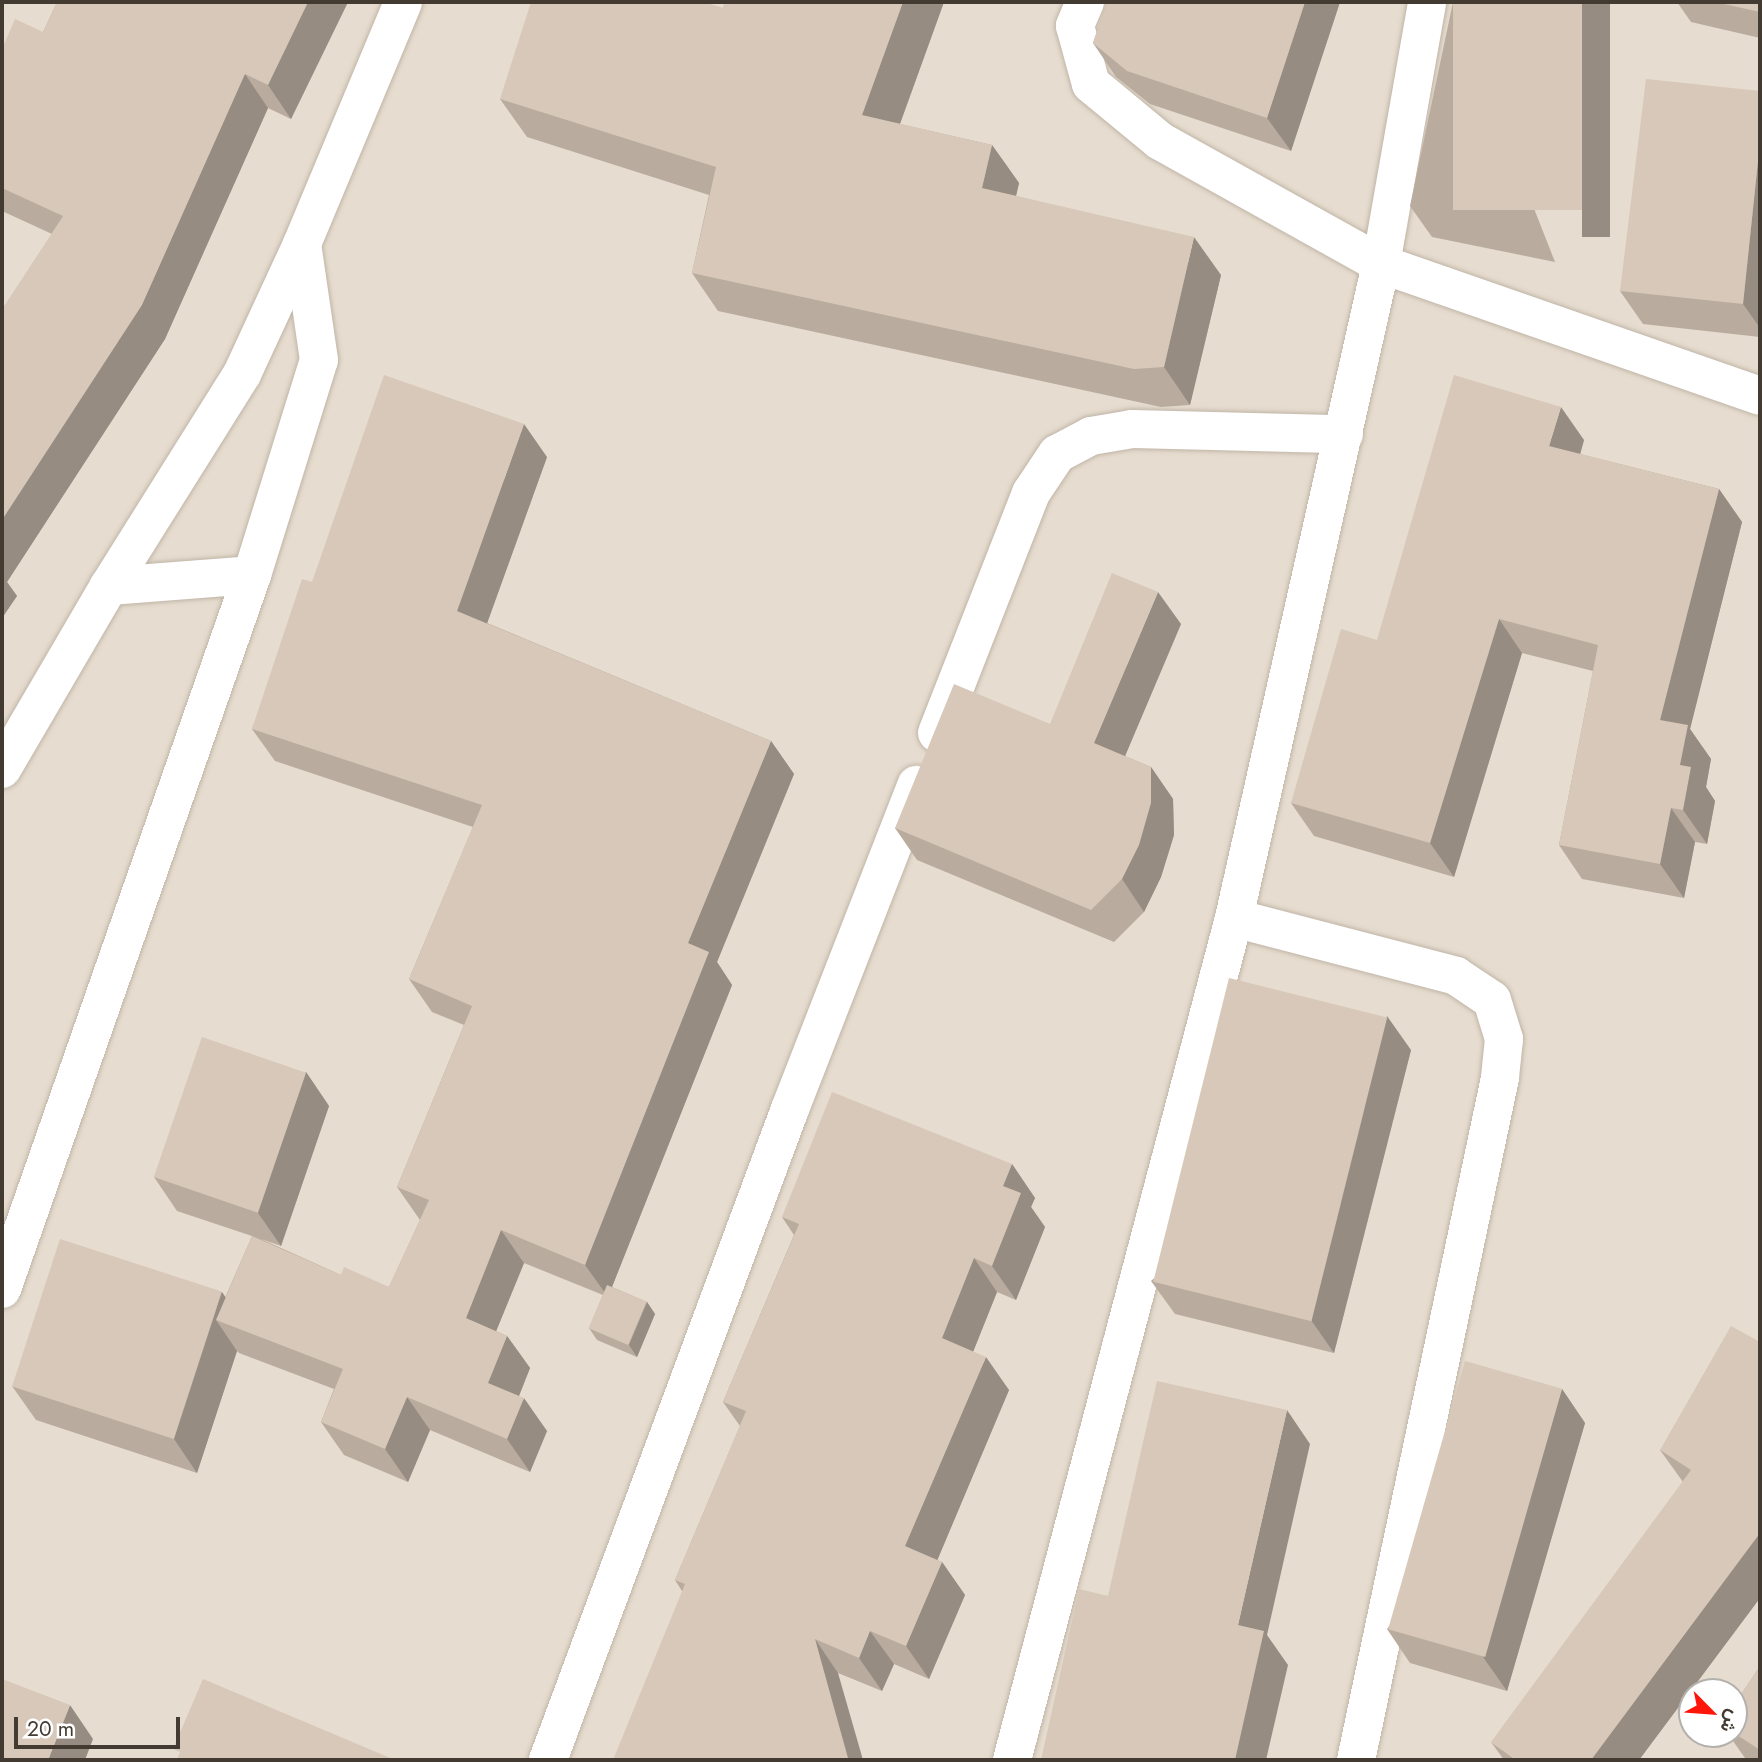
<!DOCTYPE html>
<html>
<head>
<meta charset="utf-8">
<style>
	body { margin:0 }
	#map { position:relative; width:1762px; height:1762px; overflow:hidden; background:#f2ebe1; font-family:Jost,Vazirmatn,sans-serif }
	div>[style] { position:absolute }
	[style*='--x'] { left:calc(var(--x)*1px); top:calc(var(--y)*1px); width:calc(var(--w)*1px); rotate:calc(var(--a)*1deg) }
	.residential>* { inset:0; background:#e6dccf }
	.roads { filter:drop-shadow(0 0 2px #c0b5a7) drop-shadow(0 0 2px #c0b5a7) }
	.minor>* { height:38px; margin:-19px; padding:0 19px; transform-origin:19px; border-radius:19px; background:#fff }
	.wall>* { inset:0; background:#b9ac9f }
	.shaded-wall>* { inset:0; background:#968c82; transform-origin:0 0 }
	.building>* { inset:0; background:#d7c8b9; transform-origin:0 0 }
	span { translate:-50% -50%; white-space:nowrap; text-align:center; line-height:1.15; -webkit-text-stroke:7px #fff; paint-order:stroke }
	.frame { position:absolute; inset:0; border:4px solid #433b32; pointer-events:none }
	.north { position:absolute; left:1678px; top:1678px; width:70px; height:70px; box-sizing:border-box; background:#fff; border:2px solid #b4b1ad; border-radius:50%; rotate:115deg; font-size:19px; font-weight:700; line-height:28px; text-align:center; color:#433b32 }
	.north::after { content:''; display:block; margin:auto; width:24px; height:32px; background:#ff160b; clip-path:polygon(50% 0,100% 100%,50% 72%,0 100%) }
	.scale { position:absolute; left:14px; top:1717px; width:166px; height:32px; box-sizing:border-box; border:4px solid #433b32; border-top:0; padding-left:9px; font-size:21px; line-height:24px; white-space:nowrap; color:#433b32; -webkit-text-stroke:5px #fff; paint-order:stroke }
</style>
</head>
<body>
<div id="map">
	<div class="residential">
		<div style="clip-path:polygon(evenodd,2px 2px,1760px 2px,1760px 1760px,2px 1760px,2px 2px,1692px 1692px,1734px 1692px,1734px 1734px,1692px 1734px,1692px 1692px)"></div>
	</div>
	<div class="roads">
		<div class="minor">
			<div style="--x:1085;--y:2;--w:26;--a:113"></div>
			<div style="--x:1075;--y:26;--w:60;--a:74.6"></div>
			<div style="--x:1091;--y:84;--w:89;--a:39.6"></div>
			<div style="--x:1160;--y:141;--w:253;--a:29.1"></div>
			<div style="--x:1381;--y:264;--w:401;--a:19.2"></div>
			<div style="--x:109;--y:586;--w:143;--a:-4.4"></div>
			<div style="--x:937;--y:733;--w:258;--a:-68.6"></div>
			<div style="--x:1031;--y:493;--w:47;--a:-56.3"></div>
			<div style="--x:1057;--y:454;--w:38;--a:-28"></div>
			<div style="--x:1091;--y:436;--w:42;--a:-9.7"></div>
			<div style="--x:1132;--y:429;--w:212;--a:1.4"></div>
			<div style="--x:2;--y:769;--w:212;--a:-59.7"></div>
			<div style="--x:109;--y:586;--w:250;--a:-57.9"></div>
			<div style="--x:242;--y:374;--w:143;--a:-65.2"></div>
			<div style="--x:1234;--y:918;--w:229;--a:14.6"></div>
			<div style="--x:1456;--y:976;--w:43;--a:33.7"></div>
			<div style="--x:1492;--y:1000;--w:41;--a:72.9"></div>
			<div style="--x:1504;--y:1039;--w:39;--a:96"></div>
			<div style="--x:1500;--y:1078;--w:697;--a:101.92"></div>
			<div style="--x:2;--y:1289;--w:757;--a:-70.7"></div>
			<div style="--x:252;--y:575;--w:225;--a:-72.7"></div>
			<div style="--x:319;--y:360;--w:117;--a:-98.3"></div>
			<div style="--x:302;--y:244;--w:262;--a:-67.3"></div>
			<div style="--x:548;--y:1760;--w:695;--a:-69.61"></div>
			<div style="--x:790;--y:1109;--w:348;--a:-68.7"></div>
			<div style="--x:1012;--y:1760;--w:871;--a:-75.23"></div>
			<div style="--x:1234;--y:918;--w:670;--a:-77.33"></div>
			<div style="--x:1381;--y:264;--w:266;--a:-80"></div>
		</div>
	</div>
	<div class="wall">
		<div style="clip-path:polygon(57px 2px,348px 2px,291px 119px,268px 108px,165px 339px,7px 582px,17px 596px,2px 618px,2px 310px,52px 234px,2px 211px,2px 49px,43px 32px)"></div>
		<div style="clip-path:polygon(725px 2px,944px 2px,900px 124px,992px 145px,1019px 183px,1016px 196px,1221px 275px,1190px 405px,1161px 407px,718px 311px,692px 273px,709px 195px,527px 137px,500px 99px,723px 8px)"></div>
		<div style="clip-path:polygon(1107px 2px,1340px 2px,1291px 151px,1150px 104px,1116px 77px,1093px 43px)"></div>
		<div style="clip-path:polygon(1453px 2px,1555px 262px,1432px 237px,1410px 206px)"></div>
		<div style="clip-path:polygon(1677px 2px,1760px 2px,1760px 38px,1691px 22px)"></div>
		<div style="clip-path:polygon(1760px 91px,1760px 337px,1643px 324px,1620px 291px)"></div>
		<div style="clip-path:polygon(1584px 440px,1580px 454px,1719px 489px,1742px 522px,1690px 729px,1711px 759px,1706px 787px,1715px 801px,1707px 844px,1695px 842px,1684px 898px,1582px 879px,1559px 845px,1593px 671px,1522px 653px,1454px 877px,1314px 836px,1291px 803px,1377px 640px)"></div>
		<div style="clip-path:polygon(547px 457px,487px 623px,771px 741px,794px 774px,717px 962px,732px 985px,612px 1287px,647px 1302px,655px 1314px,637px 1357px,597px 1340px,589px 1328px,603px 1295px,524px 1263px,496px 1331px,507px 1336px,530px 1368px,519px 1396px,547px 1431px,530px 1472px,430px 1430px,408px 1482px,344px 1455px,321px 1422px,334px 1389px,239px 1353px,237px 1351px,197px 1473px,36px 1420px,12px 1386px,222px 1292px,225px 1298px,252px 1236px,177px 1211px,154px 1177px,306px 1072px,329px 1106px,281px 1246px,261px 1239px,341px 1275px,389px 1287px,420px 1220px,397px 1187px,464px 1025px,432px 1012px,409px 979px,473px 827px,275px 761px,252px 729px,312px 582px)"></div>
		<div style="clip-path:polygon(1181px 624px,1125px 756px,1151px 767px,1173px 799px,1174px 835px,1161px 877px,1144px 912px,1114px 942px,917px 860px,895px 828px,1050px 724px)"></div>
		<div style="clip-path:polygon(1411px 1050px,1334px 1353px,1175px 1314px,1151px 1281px)"></div>
		<div style="clip-path:polygon(1012px 1164px,1035px 1198px,1031px 1207px,1045px 1227px,1016px 1300px,997px 1292px,973px 1352px,1009px 1390px,937px 1560px,942px 1562px,965px 1595px,929px 1679px,894px 1664px,882px 1691px,838px 1673px,682px 1591px,675px 1580px,740px 1426px,723px 1402px,794px 1235px,782px 1217px)"></div>
		<div style="clip-path:polygon(1760px 1342px,1760px 1598px,1639px 1760px,1516px 1760px,1683px 1482px,1660px 1450px)"></div>
		<div style="clip-path:polygon(1562px 1389px,1585px 1423px,1507px 1691px,1410px 1663px,1387px 1629px)"></div>
		<div style="clip-path:polygon(1760px 1666px,1760px 1760px,1748px 1760px,1745px 1758px,1728px 1734px,1734px 1734px,1734px 1705px)"></div>
		<div style="clip-path:polygon(1491px 1742px,1516px 1760px,1504px 1760px)"></div>
	</div>
	<div class="shaded-wall">
		<div style="clip-path:polygon(308px 2px,348px 2px,291px 119px,268px 85px)"></div>
		<div style="clip-path:polygon(903px 2px,944px 2px,889px 154px,862px 115px)"></div>
		<div style="clip-path:polygon(1305px 2px,1340px 2px,1291px 151px,1267px 118px)"></div>
		<div style="left:1582px;top:2px;width:28px;height:235px"></div>
		<div style="clip-path:polygon(245px 74px,268px 108px,165px 339px,7px 582px,17px 596px,2px 618px,2px 520px)"></div>
		<div style="clip-path:polygon(1760px 142px,1760px 328px,1743px 304px)"></div>
		<div style="clip-path:polygon(992px 145px,1019px 183px,1009px 226px,982px 188px)"></div>
		<div style="clip-path:polygon(1194px 237px,1221px 275px,1190px 405px,1164px 367px)"></div>
		<div style="clip-path:polygon(1561px 407px,1584px 440px,1573px 480px,1549px 446px)"></div>
		<div style="clip-path:polygon(524px 424px,547px 457px,480px 643px,457px 611px)"></div>
		<div style="clip-path:polygon(1719px 489px,1742px 522px,1690px 729px,1711px 759px,1706px 787px,1715px 801px,1707px 844px,1683px 810px,1680px 765px,1660px 720px)"></div>
		<div style="clip-path:polygon(1158px 592px,1181px 624px,1117px 775px,1094px 743px)"></div>
		<div style="clip-path:polygon(1499px 619px,1522px 653px,1454px 877px,1430px 843px)"></div>
		<div style="clip-path:polygon(771px 741px,794px 774px,717px 962px,732px 985px,608px 1297px,585px 1265px,688px 943px)"></div>
		<div style="clip-path:polygon(1151px 767px,1173px 799px,1174px 835px,1161px 877px,1144px 912px,1122px 879px)"></div>
		<div style="clip-path:polygon(1671px 808px,1695px 842px,1684px 898px,1660px 864px)"></div>
		<div style="clip-path:polygon(1387px 1016px,1411px 1050px,1334px 1353px,1311px 1320px)"></div>
		<div style="clip-path:polygon(306px 1072px,329px 1106px,281px 1246px,258px 1213px)"></div>
		<div style="clip-path:polygon(1012px 1164px,1035px 1198px,1031px 1207px,1045px 1227px,1016px 1300px,992px 1266px,1003px 1186px)"></div>
		<div style="clip-path:polygon(501px 1230px,524px 1263px,488px 1351px,466px 1318px)"></div>
		<div style="clip-path:polygon(974px 1258px,997px 1292px,965px 1372px,942px 1338px)"></div>
		<div style="clip-path:polygon(222px 1292px,245px 1326px,216px 1320px,237px 1351px,197px 1473px,174px 1439px)"></div>
		<div style="clip-path:polygon(647px 1302px,655px 1314px,637px 1357px,629px 1345px)"></div>
		<div style="clip-path:polygon(507px 1336px,530px 1368px,511px 1416px,488px 1383px)"></div>
		<div style="clip-path:polygon(986px 1357px,1009px 1390px,929px 1580px,905px 1546px)"></div>
		<div style="clip-path:polygon(1562px 1389px,1585px 1423px,1507px 1691px,1483px 1657px)"></div>
		<div style="clip-path:polygon(407px 1397px,430px 1430px,408px 1482px,385px 1449px)"></div>
		<div style="clip-path:polygon(524px 1398px,547px 1431px,530px 1472px,507px 1439px)"></div>
		<div style="clip-path:polygon(1287px 1410px,1310px 1444px,1267px 1635px,1288px 1665px,1266px 1760px,1235px 1760px,1238px 1625px)"></div>
		<div style="clip-path:polygon(1760px 1533px,1760px 1598px,1639px 1760px,1591px 1760px)"></div>
		<div style="clip-path:polygon(942px 1562px,965px 1595px,929px 1679px,906px 1646px)"></div>
		<div style="clip-path:polygon(870px 1631px,894px 1664px,882px 1691px,859px 1658px)"></div>
		<div style="clip-path:polygon(815px 1639px,838px 1673px,863px 1760px,847px 1760px)"></div>
		<div style="clip-path:polygon(70px 1705px,93px 1739px,85px 1760px,48px 1760px)"></div>
	</div>
	<div class="building">
		<div style="clip-path:polygon(57px 2px,308px 2px,268px 85px,245px 74px,142px 305px,2px 520px,2px 310px,63px 216px,2px 188px,2px 49px,15px 19px,43px 32px)"></div>
		<div style="clip-path:polygon(531px 2px,704px 2px,723px 8px,725px 2px,903px 2px,862px 115px,992px 145px,982px 188px,1194px 237px,1164px 367px,1134px 369px,692px 273px,716px 167px,500px 99px)"></div>
		<div style="clip-path:polygon(1107px 2px,1305px 2px,1267px 118px,1127px 71px,1093px 43px)"></div>
		<div style="left:1453px;top:2px;width:129px;height:208px"></div>
		<div style="clip-path:polygon(1715px 2px,1760px 2px,1760px 12px)"></div>
		<div style="clip-path:polygon(1646px 79px,1760px 91px,1760px 142px,1743px 304px,1620px 291px)"></div>
		<div style="clip-path:polygon(384px 375px,524px 424px,457px 611px,771px 741px,688px 943px,709px 952px,585px 1265px,501px 1230px,466px 1318px,507px 1336px,488px 1383px,524px 1398px,507px 1439px,407px 1397px,385px 1449px,321px 1422px,343px 1369px,216px 1320px,252px 1236px,341px 1275px,344px 1267px,389px 1287px,429px 1200px,397px 1187px,472px 1006px,409px 979px,482px 805px,252px 729px,302px 579px,312px 582px)"></div>
		<div style="clip-path:polygon(1454px 375px,1561px 407px,1549px 446px,1719px 489px,1660px 720px,1688px 725px,1680px 765px,1691px 767px,1683px 810px,1671px 808px,1660px 864px,1559px 845px,1598px 645px,1499px 619px,1430px 843px,1291px 803px,1341px 629px,1377px 640px)"></div>
		<div style="clip-path:polygon(1112px 573px,1158px 592px,1094px 743px,1151px 767px,1151px 803px,1139px 845px,1122px 879px,1091px 910px,895px 828px,954px 684px,1050px 724px)"></div>
		<div style="left:1229px;top:978px;width:163px;height:313px;rotate:14deg"></div>
		<div style="left:202px;top:1037px;width:110px;height:148px;rotate:19deg"></div>
		<div style="clip-path:polygon(832px 1092px,1012px 1164px,1003px 1186px,1021px 1193px,992px 1266px,974px 1258px,942px 1338px,986px 1357px,905px 1546px,942px 1562px,906px 1646px,870px 1631px,859px 1658px,815px 1639px,848px 1758px,847px 1760px,613px 1760px,685px 1584px,675px 1580px,746px 1411px,723px 1402px,799px 1224px,782px 1217px)"></div>
		<div style="left:60px;top:1239px;width:170px;height:155px;rotate:18deg"></div>
		<div style="left:607px;top:1285px;width:43px;height:47px;rotate:23deg"></div>
		<div style="clip-path:polygon(1731px 1326px,1760px 1342px,1760px 1533px,1591px 1760px,1516px 1760px,1491px 1742px,1691px 1470px,1660px 1450px)"></div>
		<div style="left:1465px;top:1361px;width:101px;height:279px;rotate:16deg"></div>
		<div style="clip-path:polygon(1157px 1381px,1287px 1410px,1238px 1625px,1264px 1631px,1235px 1760px,1041px 1760px,1079px 1589px,1108px 1596px)"></div>
		<div style="clip-path:polygon(1760px 1666px,1760px 1750px,1734px 1733px,1734px 1705px)"></div>
		<div style="clip-path:polygon(2px 1679px,70px 1705px,48px 1760px,2px 1760px)"></div>
		<div style="clip-path:polygon(203px 1679px,395px 1760px,177px 1760px,180px 1752px,173px 1749px)"></div>
	</div>
	<div class="frame"></div>
	<div class="north">ش</div>
	<div class="scale">20 m</div>
</div>
</body>
</html>
